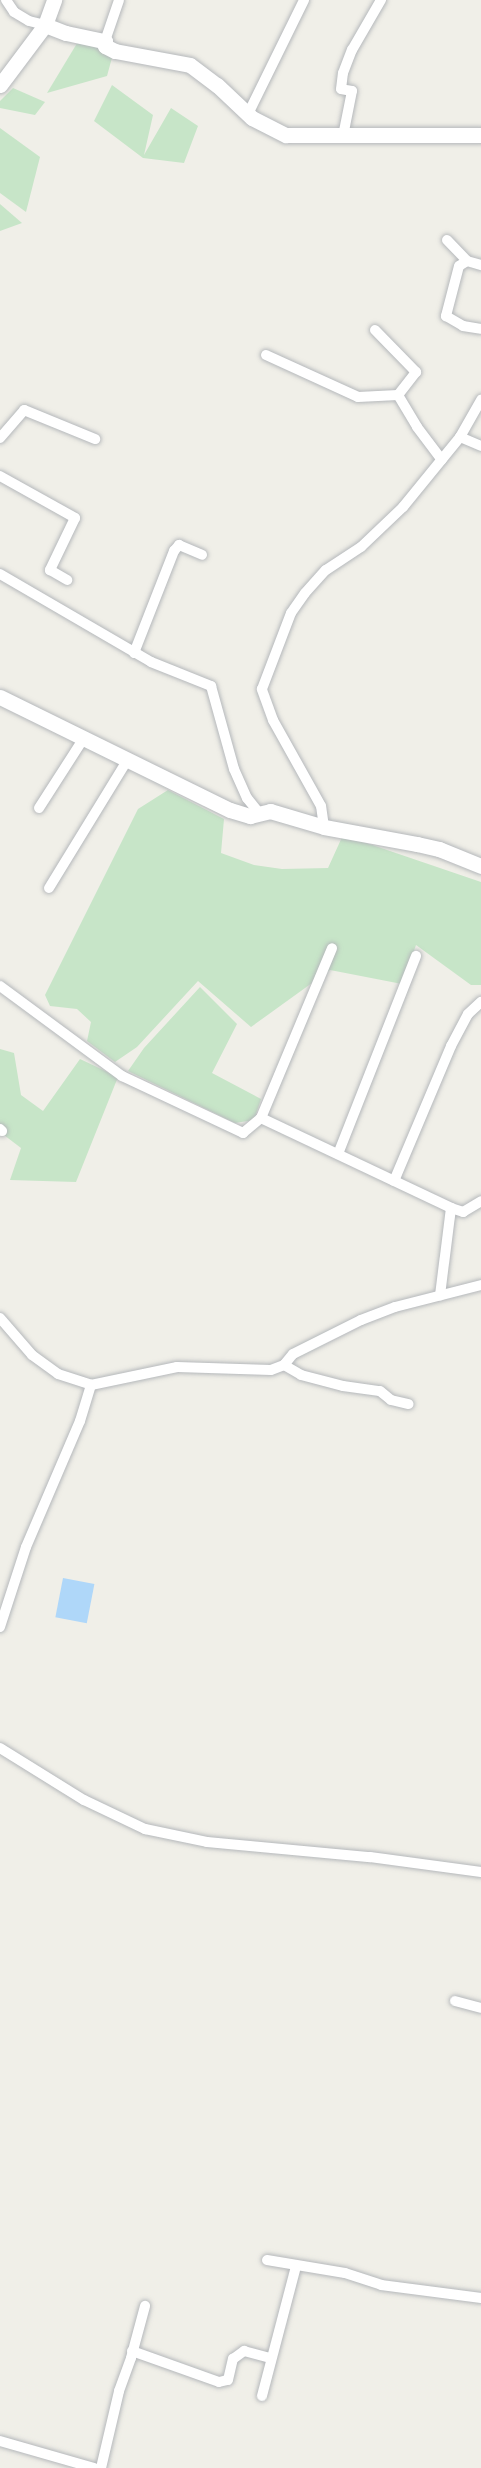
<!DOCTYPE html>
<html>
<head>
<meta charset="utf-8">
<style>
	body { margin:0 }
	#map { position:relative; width:481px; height:2468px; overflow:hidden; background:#f0efe8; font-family:"Space Grotesk",sans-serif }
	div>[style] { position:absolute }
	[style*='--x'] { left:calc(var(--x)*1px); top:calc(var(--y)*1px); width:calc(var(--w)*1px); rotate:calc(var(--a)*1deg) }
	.green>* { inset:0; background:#c7e5c8 }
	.water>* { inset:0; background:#afd7f9; transform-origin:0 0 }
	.roads { filter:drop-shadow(0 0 2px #b5b8bb) drop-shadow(0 0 2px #b5b8bb) }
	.street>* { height:10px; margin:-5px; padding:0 5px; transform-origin:5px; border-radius:5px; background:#fff }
	.secondary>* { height:15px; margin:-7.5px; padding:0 7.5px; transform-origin:7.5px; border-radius:7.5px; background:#fff }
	span { translate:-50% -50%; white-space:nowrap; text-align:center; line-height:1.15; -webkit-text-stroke:4.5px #fff; paint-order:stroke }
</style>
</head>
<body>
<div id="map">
	<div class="green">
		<div style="clip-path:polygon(79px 40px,113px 54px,107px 76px,47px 93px)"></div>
		<div style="clip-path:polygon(112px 85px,153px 115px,144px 155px,171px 108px,198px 126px,184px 163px,143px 158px,94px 121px)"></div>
		<div style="clip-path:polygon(13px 88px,45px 102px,35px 115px,0 108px,0 101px)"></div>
		<div style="clip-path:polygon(0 128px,40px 157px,26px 212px,0 193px)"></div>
		<div style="clip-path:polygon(0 204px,22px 223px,0 231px)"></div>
		<div style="clip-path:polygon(168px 790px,224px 819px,221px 853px,254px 865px,282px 869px,328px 868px,343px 835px,481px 882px,481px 985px,471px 985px,416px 945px,402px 984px,330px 970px,251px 1027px,198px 981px,137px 1047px,115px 1062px,87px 1041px,91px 1022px,77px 1009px,50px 1006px,45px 995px,138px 809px)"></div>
		<div style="clip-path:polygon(200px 987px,237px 1024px,212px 1073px,261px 1099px,254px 1120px,235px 1123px,128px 1071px,144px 1048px)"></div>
		<div style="clip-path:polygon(0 1049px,14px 1053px,21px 1095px,43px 1111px,80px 1059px,118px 1077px,76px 1182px,10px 1180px,21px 1148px,0 1132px)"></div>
	</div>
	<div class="water">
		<div style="left:63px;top:1578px;width:32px;height:40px;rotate:11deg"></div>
	</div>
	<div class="roads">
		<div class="street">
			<div style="--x:6;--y:0;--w:14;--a:56"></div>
			<div style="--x:14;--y:12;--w:17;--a:31"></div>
			<div style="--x:29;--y:21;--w:16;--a:14"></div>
			<div style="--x:105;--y:41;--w:43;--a:-71.1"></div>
			<div style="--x:248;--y:114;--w:127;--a:-63.8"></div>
			<div style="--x:343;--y:136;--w:46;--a:-78.7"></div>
			<div style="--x:352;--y:91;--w:11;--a:-170"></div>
			<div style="--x:341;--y:89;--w:16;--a:-83"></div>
			<div style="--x:343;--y:73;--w:25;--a:-69"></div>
			<div style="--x:352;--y:50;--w:58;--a:-59.9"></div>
			<div style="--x:447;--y:240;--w:29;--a:46"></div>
			<div style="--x:467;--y:261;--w:15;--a:16"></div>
			<div style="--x:467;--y:261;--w:9;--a:148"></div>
			<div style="--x:459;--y:266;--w:52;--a:104.6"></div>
			<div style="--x:446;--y:316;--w:20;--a:30"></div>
			<div style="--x:463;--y:326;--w:18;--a:9"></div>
			<div style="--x:375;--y:330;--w:59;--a:45.7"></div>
			<div style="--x:416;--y:372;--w:29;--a:128"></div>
			<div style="--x:266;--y:355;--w:101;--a:24.5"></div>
			<div style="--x:358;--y:397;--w:40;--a:-2.9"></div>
			<div style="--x:398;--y:395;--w:37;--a:59"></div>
			<div style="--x:417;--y:427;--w:41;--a:52.9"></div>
			<div style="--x:460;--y:437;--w:23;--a:23"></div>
			<div style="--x:0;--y:438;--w:37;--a:-49"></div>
			<div style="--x:24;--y:410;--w:77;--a:22.2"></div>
			<div style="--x:0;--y:476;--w:86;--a:29.2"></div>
			<div style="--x:75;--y:518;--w:58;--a:115.7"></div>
			<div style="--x:50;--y:570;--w:20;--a:30"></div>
			<div style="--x:0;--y:574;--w:175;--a:30.2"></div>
			<div style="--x:151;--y:662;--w:65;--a:21.8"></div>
			<div style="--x:211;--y:686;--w:86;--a:74.5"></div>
			<div style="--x:234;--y:769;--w:32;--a:66"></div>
			<div style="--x:247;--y:798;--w:21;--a:51"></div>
			<div style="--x:134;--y:653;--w:110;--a:-68.6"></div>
			<div style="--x:174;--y:551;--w:8;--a:-50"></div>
			<div style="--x:179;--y:545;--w:25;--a:23"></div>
			<div style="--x:39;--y:808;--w:83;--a:-57.3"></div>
			<div style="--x:324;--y:827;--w:21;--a:-98"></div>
			<div style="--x:321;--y:806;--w:98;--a:-119.2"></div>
			<div style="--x:273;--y:720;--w:33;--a:-110"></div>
			<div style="--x:262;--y:689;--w:81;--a:-69.1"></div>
			<div style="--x:291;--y:613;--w:24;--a:-55"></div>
			<div style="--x:305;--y:593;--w:31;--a:-48"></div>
			<div style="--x:326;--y:570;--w:42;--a:-33.3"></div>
			<div style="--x:361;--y:547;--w:58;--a:-43.6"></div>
			<div style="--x:403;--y:507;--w:90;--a:-50.8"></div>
			<div style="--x:460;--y:437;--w:43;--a:-60.4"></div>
			<div style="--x:49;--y:888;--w:151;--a:-58.5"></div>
			<div style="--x:0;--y:986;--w:152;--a:36.4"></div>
			<div style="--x:122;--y:1076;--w:134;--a:25.2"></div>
			<div style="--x:243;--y:1133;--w:23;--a:-40"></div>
			<div style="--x:261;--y:1118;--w:210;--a:25.3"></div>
			<div style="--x:451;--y:1208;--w:88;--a:97.2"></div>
			<div style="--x:261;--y:1118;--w:184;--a:-67.3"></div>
			<div style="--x:0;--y:1129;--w:3;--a:45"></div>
			<div style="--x:338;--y:1154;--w:213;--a:-68.5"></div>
			<div style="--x:394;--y:1181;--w:147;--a:-67.1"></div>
			<div style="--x:451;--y:1046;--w:36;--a:-62"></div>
			<div style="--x:468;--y:1014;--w:18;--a:-43"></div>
			<div style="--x:451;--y:1208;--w:13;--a:18"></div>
			<div style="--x:463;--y:1212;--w:21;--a:-31"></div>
			<div style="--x:0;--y:1318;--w:49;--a:49.1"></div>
			<div style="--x:32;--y:1355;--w:32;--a:36"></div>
			<div style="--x:58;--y:1374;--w:35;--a:18"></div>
			<div style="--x:91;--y:1385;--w:88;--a:-11.8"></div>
			<div style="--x:177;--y:1367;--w:94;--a:1.8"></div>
			<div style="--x:271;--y:1370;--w:14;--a:-21"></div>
			<div style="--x:284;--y:1365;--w:14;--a:-51"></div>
			<div style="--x:293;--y:1354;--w:76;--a:-26.6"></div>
			<div style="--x:361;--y:1320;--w:36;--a:-21"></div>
			<div style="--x:395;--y:1307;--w:89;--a:-14.3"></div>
			<div style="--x:284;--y:1365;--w:20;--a:30"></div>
			<div style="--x:301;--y:1375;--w:43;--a:14.7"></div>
			<div style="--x:343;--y:1386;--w:37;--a:8"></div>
			<div style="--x:380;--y:1391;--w:14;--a:39"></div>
			<div style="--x:391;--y:1400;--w:18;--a:13"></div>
			<div style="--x:0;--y:1627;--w:84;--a:-72"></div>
			<div style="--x:26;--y:1547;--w:137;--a:-66.8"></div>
			<div style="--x:80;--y:1421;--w:38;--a:-73"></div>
			<div style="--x:0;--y:1748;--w:99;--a:31.8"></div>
			<div style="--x:84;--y:1800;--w:68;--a:25.4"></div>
			<div style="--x:145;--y:1829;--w:63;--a:11.8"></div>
			<div style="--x:207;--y:1842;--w:164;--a:5.3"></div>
			<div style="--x:370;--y:1857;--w:112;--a:7.7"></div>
			<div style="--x:455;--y:2001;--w:27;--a:15"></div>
			<div style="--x:267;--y:2260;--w:79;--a:9.5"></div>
			<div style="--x:345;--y:2273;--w:38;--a:18"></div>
			<div style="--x:381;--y:2285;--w:101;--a:7.4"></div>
			<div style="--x:132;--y:2351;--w:92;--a:19.6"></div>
			<div style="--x:219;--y:2382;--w:9;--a:-13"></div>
			<div style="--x:228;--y:2380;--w:22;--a:-77"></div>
			<div style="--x:233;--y:2359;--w:14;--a:-36"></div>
			<div style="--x:244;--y:2351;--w:28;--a:15"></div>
			<div style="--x:262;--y:2396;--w:134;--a:-75.3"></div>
			<div style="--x:0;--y:2441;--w:98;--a:16"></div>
			<div style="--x:101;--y:2468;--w:79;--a:-76.8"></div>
			<div style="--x:119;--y:2391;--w:35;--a:-70"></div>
			<div style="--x:131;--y:2358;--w:54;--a:-74.9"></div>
		</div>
		<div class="secondary">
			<div style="--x:45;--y:25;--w:22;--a:21"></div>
			<div style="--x:66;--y:33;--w:40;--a:12"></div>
			<div style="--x:105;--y:41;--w:5;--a:90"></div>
			<div style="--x:105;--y:46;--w:11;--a:27"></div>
			<div style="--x:115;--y:51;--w:76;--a:10.6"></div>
			<div style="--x:190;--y:65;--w:34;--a:37"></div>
			<div style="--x:217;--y:85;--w:48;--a:43.3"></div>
			<div style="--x:252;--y:118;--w:38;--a:27"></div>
			<div style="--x:286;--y:135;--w:195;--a:0"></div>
			<div style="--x:0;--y:85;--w:75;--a:-53.1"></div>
			<div style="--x:45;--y:25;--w:27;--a:-70"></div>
			<div style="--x:0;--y:697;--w:256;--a:26.2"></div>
			<div style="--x:230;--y:810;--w:21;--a:17"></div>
			<div style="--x:250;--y:816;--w:21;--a:-14"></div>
			<div style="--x:270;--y:811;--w:56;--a:16.5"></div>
			<div style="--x:324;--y:827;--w:95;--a:10.4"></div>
			<div style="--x:417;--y:844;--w:23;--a:13"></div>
			<div style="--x:439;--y:849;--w:45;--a:22"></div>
		</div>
	</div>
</div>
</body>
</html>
